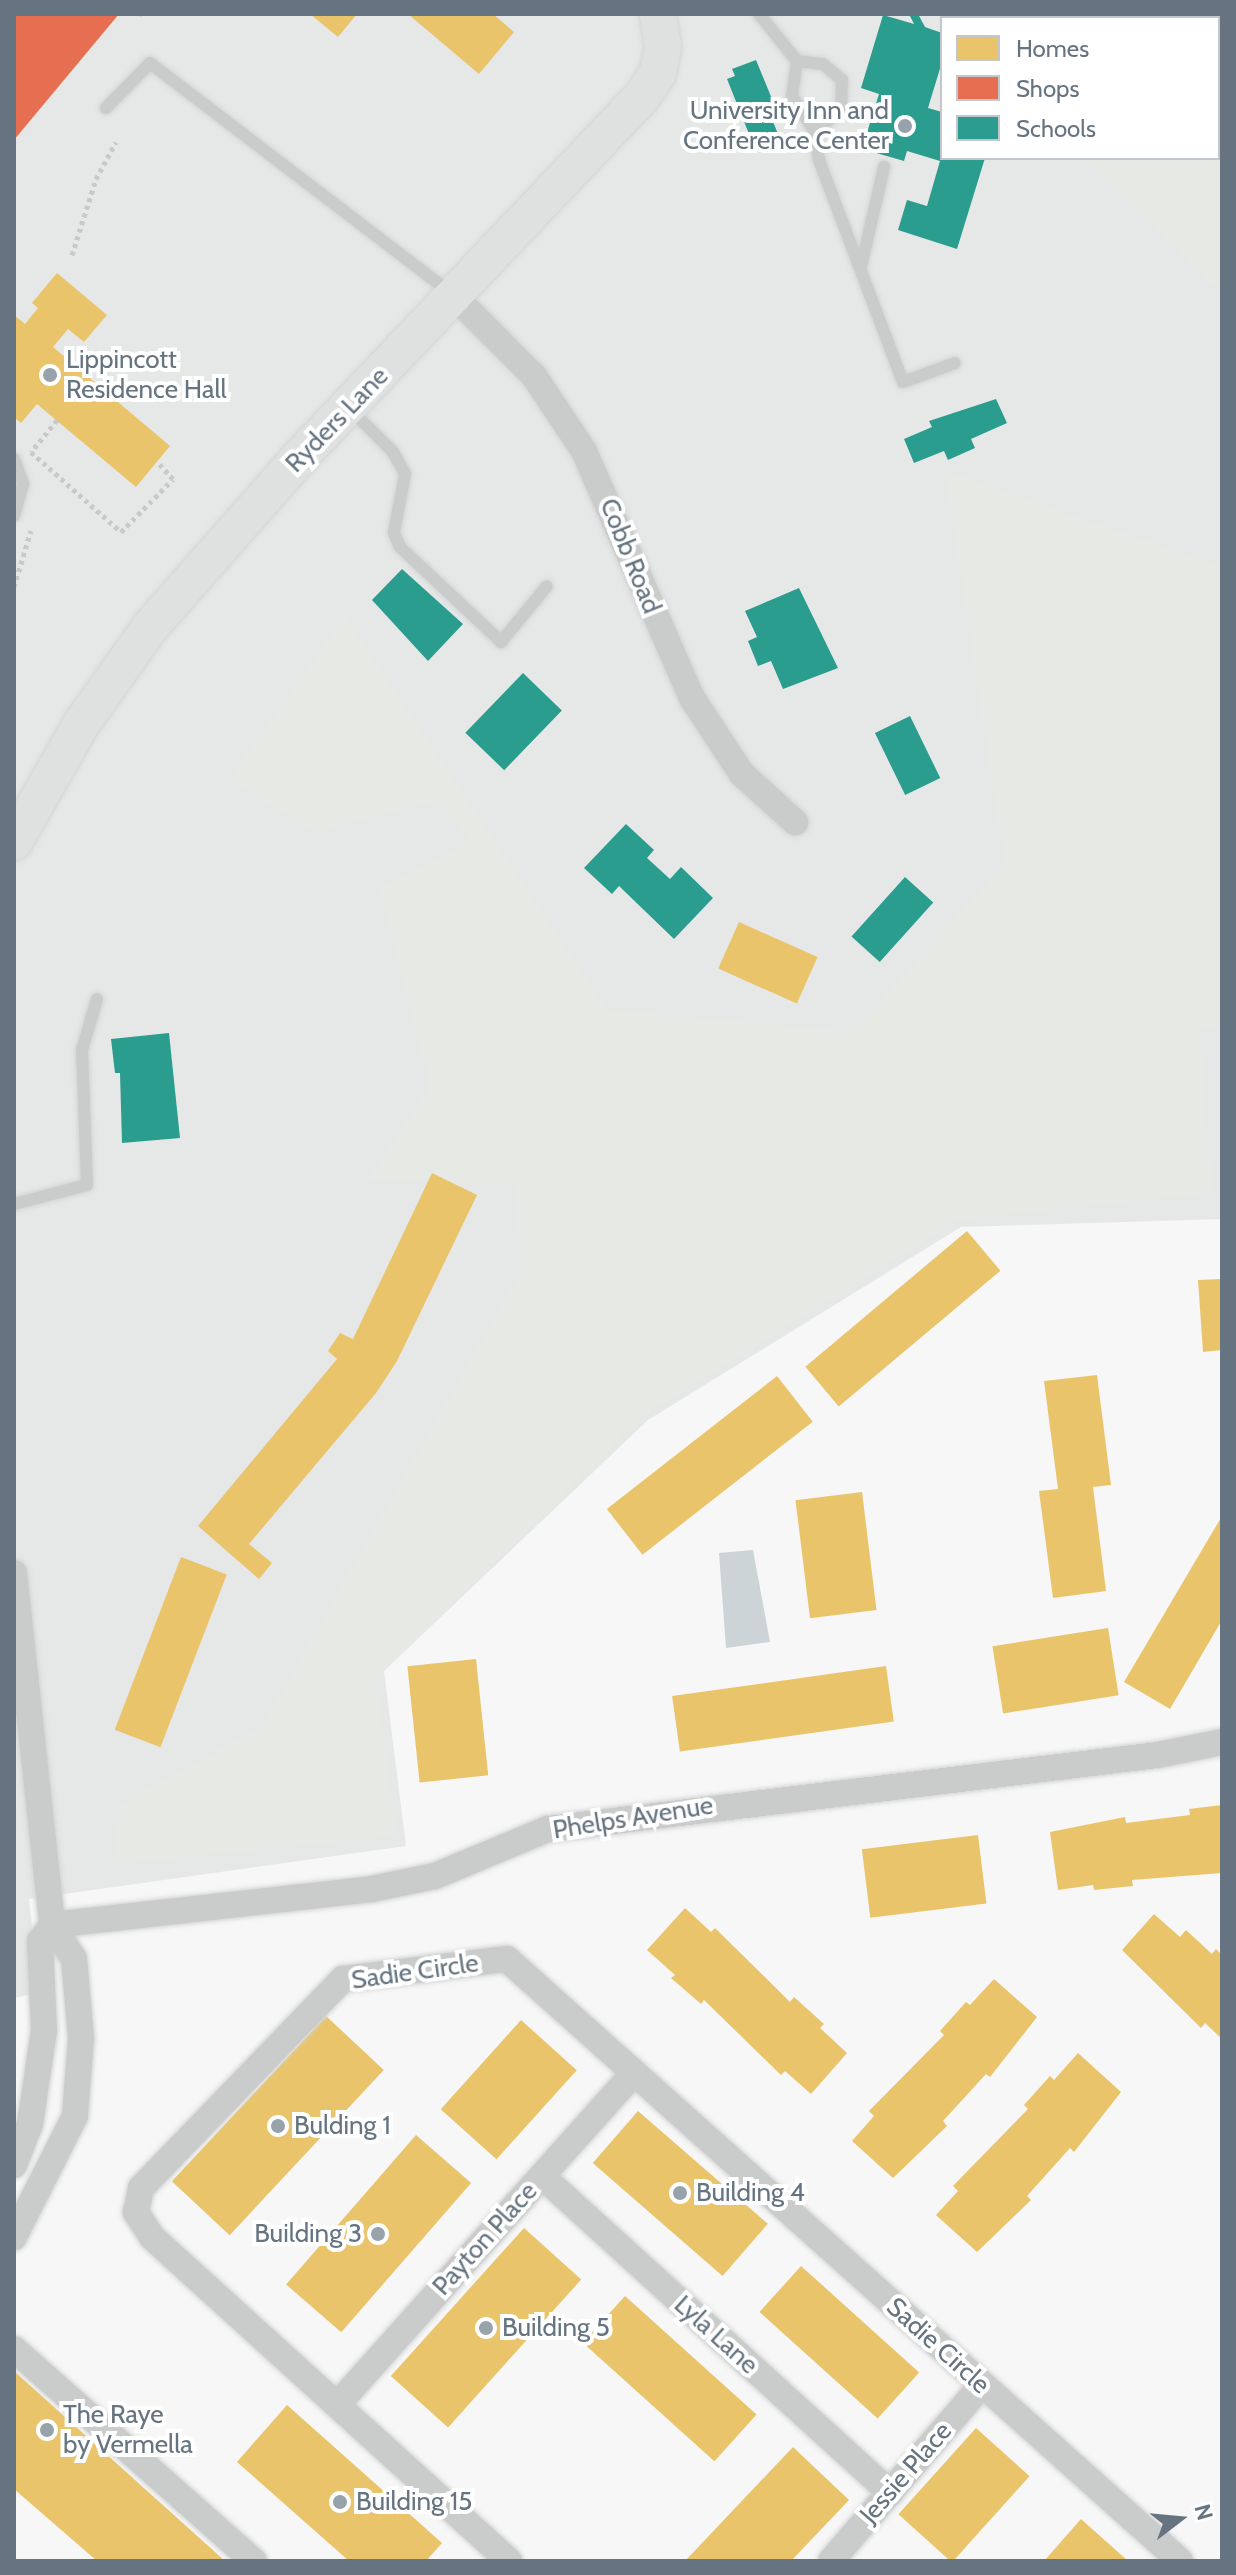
<!DOCTYPE html>
<html>
<head>
<meta charset="utf-8">
<style>
	body { margin:0 }
	#map { position:relative; width:1236px; height:2575px; overflow:hidden; background:#f7f7f7; font-family:Cabin,sans-serif }
	div>[style] { position:absolute }
	[style*='--x'] { left:calc(var(--x)*1px); top:calc(var(--y)*1px); width:calc(var(--w)*1px); rotate:calc(var(--a)*1deg) }
	.built>* { inset:0; background:#e6e7e7 }
	.green>* { inset:0; background:#e6e9e4 }
	.water>* { inset:0; background:#ccd4d7 }
	.homes>* { inset:0; background:#e9c46a; transform-origin:0 0 }
	.shops>* { inset:0; background:#e76f51 }
	.schools>* { inset:0; background:#2a9d8f; transform-origin:0 0 }
	.path>* { height:5px; margin-top:-2.5px; transform-origin:0; background:repeating-linear-gradient(90deg,#c8c9ca 0 4px,transparent 0 8px) }
	.roads { filter:drop-shadow(0 0 2px #d3d4d5) drop-shadow(0 0 2px #d3d4d5) }
	.lane>* { height:12px; margin:-6px; padding:0 6px; transform-origin:6px; border-radius:6px; background:#cacccc }
	.street>* { height:26px; margin:-13px; padding:0 13px; transform-origin:13px; border-radius:13px; background:#cacccc }
	.secondary>* { height:36px; margin:-18px; padding:0 18px; transform-origin:18px; border-radius:18px; background:#dfe0e0 }
	.dots>* { width:22px; height:22px; translate:-50% -50%; box-sizing:border-box; border:4px solid #fff; border-radius:50% }
	span { translate:-50% -50%; white-space:nowrap; text-align:center; line-height:1.15; -webkit-text-stroke:8px #fff; paint-order:stroke }
	.poi-label { font-size:26px; color:#657480 }
	.right { translate:-100% -50%; text-align:right }
	.left { translate:0 -50%; text-align:left }
	.street-label { font-size:26px; color:#657480 }
	.frame { position:absolute; inset:0; border:16px solid #657480; pointer-events:none }
	.legend { position:absolute; left:940px; top:16px; width:280px; height:144px; box-sizing:border-box; background:#fff; border:2px solid #c1c7cc; margin:0; padding:10px 14px; list-style:none; font-size:24px; color:#657480 }
	.legend li { display:flex; align-items:center; gap:16px; height:40px }
	.legend b { width:40px; border:2px solid #c1c7cc }
	.north { position:absolute; left:1140px; top:2479px; width:80px; height:80px; -webkit-text-stroke:6px #fff; paint-order:stroke; rotate:74deg; font-size:22px; font-weight:700; line-height:32px; text-align:center; color:#657480 }
	.north::after { content:''; display:block; margin:auto; width:28px; height:36px; background:#657480; clip-path:polygon(50% 0,100% 100%,50% 72%,0 100%) }
</style>
</head>
<body>
<div id="map">
	<div class="built">
		<div style="clip-path:polygon(evenodd,14px 14px,1222px 14px,1222px 1219px,961px 1227px,648px 1420px,384px 1671px,406px 1846px,29px 1899px,39px 1992px,14px 1998px,14px 14px,942px 18px,1218px 18px,1218px 158px,942px 158px,942px 18px)"></div>
	</div>
	<div class="green">
		<div style="clip-path:polygon(1218px 95px,1222px 99px,1222px 294px,1089px 158px,1218px 158px)"></div>
		<div style="clip-path:polygon(945px 471px,1222px 567px,1222px 1022px,1200px 1032px,1212px 1193px,958px 1220px,642px 1417px,376px 1679px,397px 1836px,112px 1865px,121px 1804px,262px 1726px,520px 1273px,516px 1185px,368px 1180px,430px 1087px,379px 887px,470px 841px,439px 801px,317px 832px,228px 780px,345px 617px,606px 1009px,853px 1032px,1004px 864px)"></div>
	</div>
	<div class="water">
		<div style="clip-path:polygon(753px 1550px,770px 1642px,726px 1648px,719px 1553px)"></div>
	</div>
	<div class="homes">
		<div style="clip-path:polygon(310px 14px,357px 14px,338px 37px)"></div>
		<div style="clip-path:polygon(408px 14px,493px 14px,514px 32px,479px 74px)"></div>
		<div style="clip-path:polygon(57px 273px,107px 315px,84px 342px,68px 329px,53px 347px,170px 446px,136px 487px,37px 404px,21px 423px,14px 417px,14px 315px,25px 324px,38px 308px,32px 303px)"></div>
		<div style="left:739px;top:922px;width:86px;height:51px;rotate:24deg"></div>
		<div style="clip-path:polygon(432px 1173px,477px 1195px,397px 1361px,376px 1393px,249px 1544px,272px 1563px,259px 1579px,198px 1526px,337px 1359px,328px 1351px,340px 1333px,353px 1339px)"></div>
		<div style="left:967px;top:1231px;width:52px;height:211px;rotate:50deg"></div>
		<div style="clip-path:polygon(1222px 1279px,1222px 1350px,1203px 1352px,1198px 1280px)"></div>
		<div style="clip-path:polygon(1097px 1375px,1111px 1485px,1093px 1487px,1106px 1591px,1053px 1598px,1039px 1491px,1058px 1489px,1044px 1381px)"></div>
		<div style="left:777px;top:1376px;width:58px;height:216px;rotate:52deg"></div>
		<div style="left:862px;top:1492px;width:119px;height:67px;rotate:83deg"></div>
		<div style="clip-path:polygon(1222px 1516px,1222px 1620px,1170px 1709px,1124px 1682px)"></div>
		<div style="left:181px;top:1557px;width:49px;height:185px;rotate:21deg"></div>
		<div style="left:1108px;top:1628px;width:68px;height:117px;rotate:81deg"></div>
		<div style="left:476px;top:1659px;width:117px;height:69px;rotate:84deg"></div>
		<div style="left:886px;top:1666px;width:56px;height:216px;rotate:82deg"></div>
		<div style="clip-path:polygon(1222px 1805px,1222px 1873px,1132px 1880px,1133px 1886px,1094px 1890px,1093px 1885px,1058px 1890px,1050px 1832px,1125px 1817px,1126px 1823px,1190px 1815px,1189px 1809px)"></div>
		<div style="left:978px;top:1835px;width:69px;height:117px;rotate:83deg"></div>
		<div style="clip-path:polygon(685px 1908px,711px 1932px,715px 1928px,790px 2002px,794px 1997px,824px 2024px,820px 2028px,847px 2053px,811px 2094px,785px 2071px,781px 2075px,704px 2000px,701px 2004px,671px 1978px,675px 1975px,647px 1950px)"></div>
		<div style="clip-path:polygon(1154px 1914px,1180px 1937px,1186px 1930px,1212px 1954px,1216px 1949px,1222px 1955px,1222px 2039px,1205px 2023px,1201px 2028px,1122px 1950px)"></div>
		<div style="clip-path:polygon(994px 1979px,1037px 2017px,990px 2077px,986px 2074px,943px 2121px,947px 2126px,893px 2178px,852px 2141px,874px 2116px,869px 2111px,944px 2035px,940px 2031px,966px 2002px,970px 2005px)"></div>
		<div style="left:326px;top:2016px;width:79px;height:226px;rotate:43deg"></div>
		<div style="left:521px;top:2020px;width:75px;height:120px;rotate:42deg"></div>
		<div style="clip-path:polygon(1078px 2053px,1121px 2092px,1074px 2152px,1070px 2148px,1027px 2196px,1031px 2200px,977px 2252px,936px 2215px,958px 2191px,953px 2186px,1028px 2109px,1024px 2105px,1050px 2076px,1054px 2080px)"></div>
		<div style="left:638px;top:2111px;width:172px;height:69px;rotate:41deg"></div>
		<div style="left:416px;top:2135px;width:73px;height:198px;rotate:41deg"></div>
		<div style="left:524px;top:2228px;width:77px;height:199px;rotate:42deg"></div>
		<div style="left:801px;top:2266px;width:159px;height:62px;rotate:42deg"></div>
		<div style="left:625px;top:2296px;width:177px;height:63px;rotate:42deg"></div>
		<div style="clip-path:polygon(14px 2371px,225px 2561px,97px 2561px,14px 2489px)"></div>
		<div style="clip-path:polygon(287px 2405px,442px 2543px,426px 2561px,349px 2561px,237px 2462px)"></div>
		<div style="left:976px;top:2428px;width:72px;height:116px;rotate:42deg"></div>
		<div style="clip-path:polygon(793px 2447px,849px 2500px,791px 2561px,685px 2561px)"></div>
		<div style="clip-path:polygon(1081px 2519px,1128px 2561px,1044px 2561px)"></div>
	</div>
	<div class="shops">
		<div style="clip-path:polygon(14px 14px,119px 14px,14px 140px)"></div>
	</div>
	<div class="schools">
		<div style="clip-path:polygon(909px 14px,918px 14px,925px 27px,942px 33px,942px 62px,928px 108px,942px 112px,942px 158px,985px 158px,957px 249px,898px 230px,907px 200px,927px 206px,940px 161px,907px 151px,904px 161px,873px 152px,876px 143px,865px 139px,879px 94px,861px 88px,883px 15px,914px 24px)"></div>
		<div style="clip-path:polygon(756px 60px,779px 116px,772px 119px,780px 139px,755px 149px,727px 79px,735px 76px,732px 69px)"></div>
		<div style="clip-path:polygon(996px 399px,1007px 423px,971px 439px,975px 448px,948px 460px,944px 451px,914px 463px,904px 439px,932px 427px,929px 421px)"></div>
		<div style="clip-path:polygon(402px 569px,463px 624px,428px 661px,372px 600px)"></div>
		<div style="clip-path:polygon(799px 588px,838px 668px,783px 689px,771px 661px,758px 666px,748px 641px,757px 637px,745px 611px)"></div>
		<div style="left:523px;top:673px;width:54px;height:83px;rotate:44deg"></div>
		<div style="left:910px;top:716px;width:69px;height:39px;rotate:64deg"></div>
		<div style="clip-path:polygon(626px 824px,654px 850px,647px 858px,670px 879px,681px 867px,713px 898px,674px 939px,619px 886px,612px 894px,584px 868px)"></div>
		<div style="left:905px;top:877px;width:38px;height:80px;rotate:42deg"></div>
		<div style="clip-path:polygon(169px 1033px,180px 1138px,122px 1143px,120px 1073px,115px 1073px,111px 1039px)"></div>
	</div>
	<div class="path">
		<div style="--x:139;--y:15;--w:1;--a:-45"></div>
		<div style="--x:72;--y:255;--w:80;--a:-72.5"></div>
		<div style="--x:96;--y:179;--w:42;--a:-61.6"></div>
		<div style="--x:57;--y:420;--w:41;--a:129.1"></div>
		<div style="--x:31;--y:452;--w:120;--a:41.6"></div>
		<div style="--x:121;--y:532;--w:74;--a:-45.5"></div>
		<div style="--x:173;--y:479;--w:24;--a:-132"></div>
		<div style="--x:14;--y:587;--w:59;--a:-73.4"></div>
	</div>
	<div class="roads">
		<div class="lane">
			<div style="--x:759;--y:14;--w:60;--a:51"></div>
			<div style="--x:797;--y:61;--w:35;--a:98"></div>
			<div style="--x:792;--y:96;--w:43;--a:57.4"></div>
			<div style="--x:815;--y:132;--w:28;--a:82"></div>
			<div style="--x:819;--y:160;--w:237;--a:69.3"></div>
			<div style="--x:903;--y:382;--w:55;--a:-20.1"></div>
			<div style="--x:797;--y:61;--w:26;--a:7"></div>
			<div style="--x:823;--y:64;--w:25;--a:40"></div>
			<div style="--x:842;--y:80;--w:30;--a:92"></div>
			<div style="--x:841;--y:110;--w:34;--a:140"></div>
			<div style="--x:106;--y:108;--w:63;--a:-45.6"></div>
			<div style="--x:150;--y:63;--w:380;--a:37.4"></div>
			<div style="--x:861;--y:267;--w:103;--a:-77"></div>
			<div style="--x:349;--y:408;--w:62;--a:45"></div>
			<div style="--x:393;--y:452;--w:25;--a:61"></div>
			<div style="--x:405;--y:474;--w:60;--a:100.6"></div>
			<div style="--x:394;--y:533;--w:15;--a:67"></div>
			<div style="--x:400;--y:547;--w:139;--a:43.2"></div>
			<div style="--x:501;--y:642;--w:72;--a:-50.6"></div>
			<div style="--x:14;--y:459;--w:27;--a:70"></div>
			<div style="--x:23;--y:484;--w:33;--a:106"></div>
			<div style="--x:14;--y:1204;--w:75;--a:-14.6"></div>
			<div style="--x:87;--y:1185;--w:135;--a:-92.1"></div>
			<div style="--x:82;--y:1050;--w:53;--a:-73.6"></div>
		</div>
		<div class="street">
			<div style="--x:454;--y:296;--w:113;--a:45"></div>
			<div style="--x:534;--y:376;--w:90;--a:56.3"></div>
			<div style="--x:584;--y:451;--w:270;--a:66.4"></div>
			<div style="--x:692;--y:698;--w:91;--a:56.7"></div>
			<div style="--x:742;--y:774;--w:72;--a:42.2"></div>
			<div style="--x:14;--y:1573;--w:354;--a:83.8"></div>
			<div style="--x:52;--y:1925;--w:40;--a:57.1"></div>
			<div style="--x:74;--y:1959;--w:79;--a:84.9"></div>
			<div style="--x:81;--y:2038;--w:78;--a:94.4"></div>
			<div style="--x:75;--y:2116;--w:136;--a:116.8"></div>
			<div style="--x:52;--y:1925;--w:322;--a:-6.4"></div>
			<div style="--x:372;--y:1889;--w:64;--a:-11.7"></div>
			<div style="--x:435;--y:1876;--w:122;--a:-22.6"></div>
			<div style="--x:548;--y:1829;--w:614;--a:-6.92"></div>
			<div style="--x:1158;--y:1755;--w:65;--a:-11.5"></div>
			<div style="--x:14;--y:2165;--w:44;--a:-68.7"></div>
			<div style="--x:30;--y:2124;--w:95;--a:-81.5"></div>
			<div style="--x:44;--y:2030;--w:89;--a:-92.6"></div>
			<div style="--x:40;--y:1941;--w:20;--a:-53"></div>
			<div style="--x:542;--y:2176;--w:471;--a:42.3"></div>
			<div style="--x:14;--y:2349;--w:320;--a:41.5"></div>
			<div style="--x:337;--y:2405;--w:445;--a:-48.2"></div>
			<div style="--x:509;--y:2561;--w:482;--a:-137.8"></div>
			<div style="--x:152;--y:2237;--w:30;--a:-123"></div>
			<div style="--x:136;--y:2212;--w:25;--a:-78"></div>
			<div style="--x:141;--y:2188;--w:291;--a:-46"></div>
			<div style="--x:343;--y:1979;--w:165;--a:-7"></div>
			<div style="--x:507;--y:1959;--w:903;--a:41.81"></div>
			<div style="--x:831;--y:2561;--w:232;--a:-49.4"></div>
		</div>
		<div class="secondary">
			<div style="--x:14;--y:842;--w:137;--a:-60.3"></div>
			<div style="--x:82;--y:723;--w:119;--a:-54.6"></div>
			<div style="--x:151;--y:626;--w:222;--a:-48.6"></div>
			<div style="--x:298;--y:459;--w:498;--a:-46.5"></div>
			<div style="--x:641;--y:98;--w:30;--a:-56"></div>
			<div style="--x:658;--y:73;--w:26;--a:-79"></div>
			<div style="--x:663;--y:47;--w:33;--a:-99"></div>
		</div>
	</div>
	<div class="dots">
		<div style="left:905px;top:126px;background:#98a2aa"></div>
		<div style="left:50px;top:375px;background:#98a2aa"></div>
		<div style="left:278px;top:2126px;background:#98a2aa"></div>
		<div style="left:680px;top:2193px;background:#98a2aa"></div>
		<div style="left:378px;top:2234px;background:#98a2aa"></div>
		<div style="left:486px;top:2328px;background:#98a2aa"></div>
		<div style="left:47px;top:2430px;background:#98a2aa"></div>
		<div style="left:340px;top:2502px;background:#98a2aa"></div>
	</div>
	<div class="poi-label">
		<span class="right" style="left:889px;top:126px">University Inn and<br>Conference Center</span>
		<span class="left" style="left:66px;top:375px">Lippincott<br>Residence Hall</span>
		<span class="left" style="left:294px;top:2126px">Bulding 1</span>
		<span class="left" style="left:696px;top:2193px">Building 4</span>
		<span class="right" style="left:362px;top:2234px">Building 3</span>
		<span class="left" style="left:502px;top:2328px">Building 5</span>
		<span class="left" style="left:63px;top:2430px">The Raye<br>by Vermella</span>
		<span class="left" style="left:356px;top:2502px">Building 15</span>
	</div>
	<div class="street-label">
		<span style="left:337px;top:420px;rotate:-46deg">Ryders Lane</span>
		<span style="left:630px;top:556px;rotate:68deg">Cobb Road</span>
		<span style="left:633px;top:1818px;rotate:-9deg">Phelps Avenue</span>
		<span style="left:415px;top:1972px;rotate:-8deg">Sadie Circle</span>
		<span style="left:485px;top:2239px;rotate:-48deg">Payton Place</span>
		<span style="left:716px;top:2335px;rotate:42deg">Lyla Lane</span>
		<span style="left:938px;top:2346px;rotate:42deg">Sadie Circle</span>
		<span style="left:906px;top:2473px;rotate:-49deg">Jessie Place</span>
	</div>
	<div class="frame"></div>
	<ul class="legend">
	<li><b style="height:22px;background:#e9c46a"></b>Homes</li>
	<li><b style="height:22px;background:#e76f51"></b>Shops</li>
	<li><b style="height:22px;background:#2a9d8f"></b>Schools</li>
	</ul>
	<div class="north">N</div>
</div>
</body>
</html>
